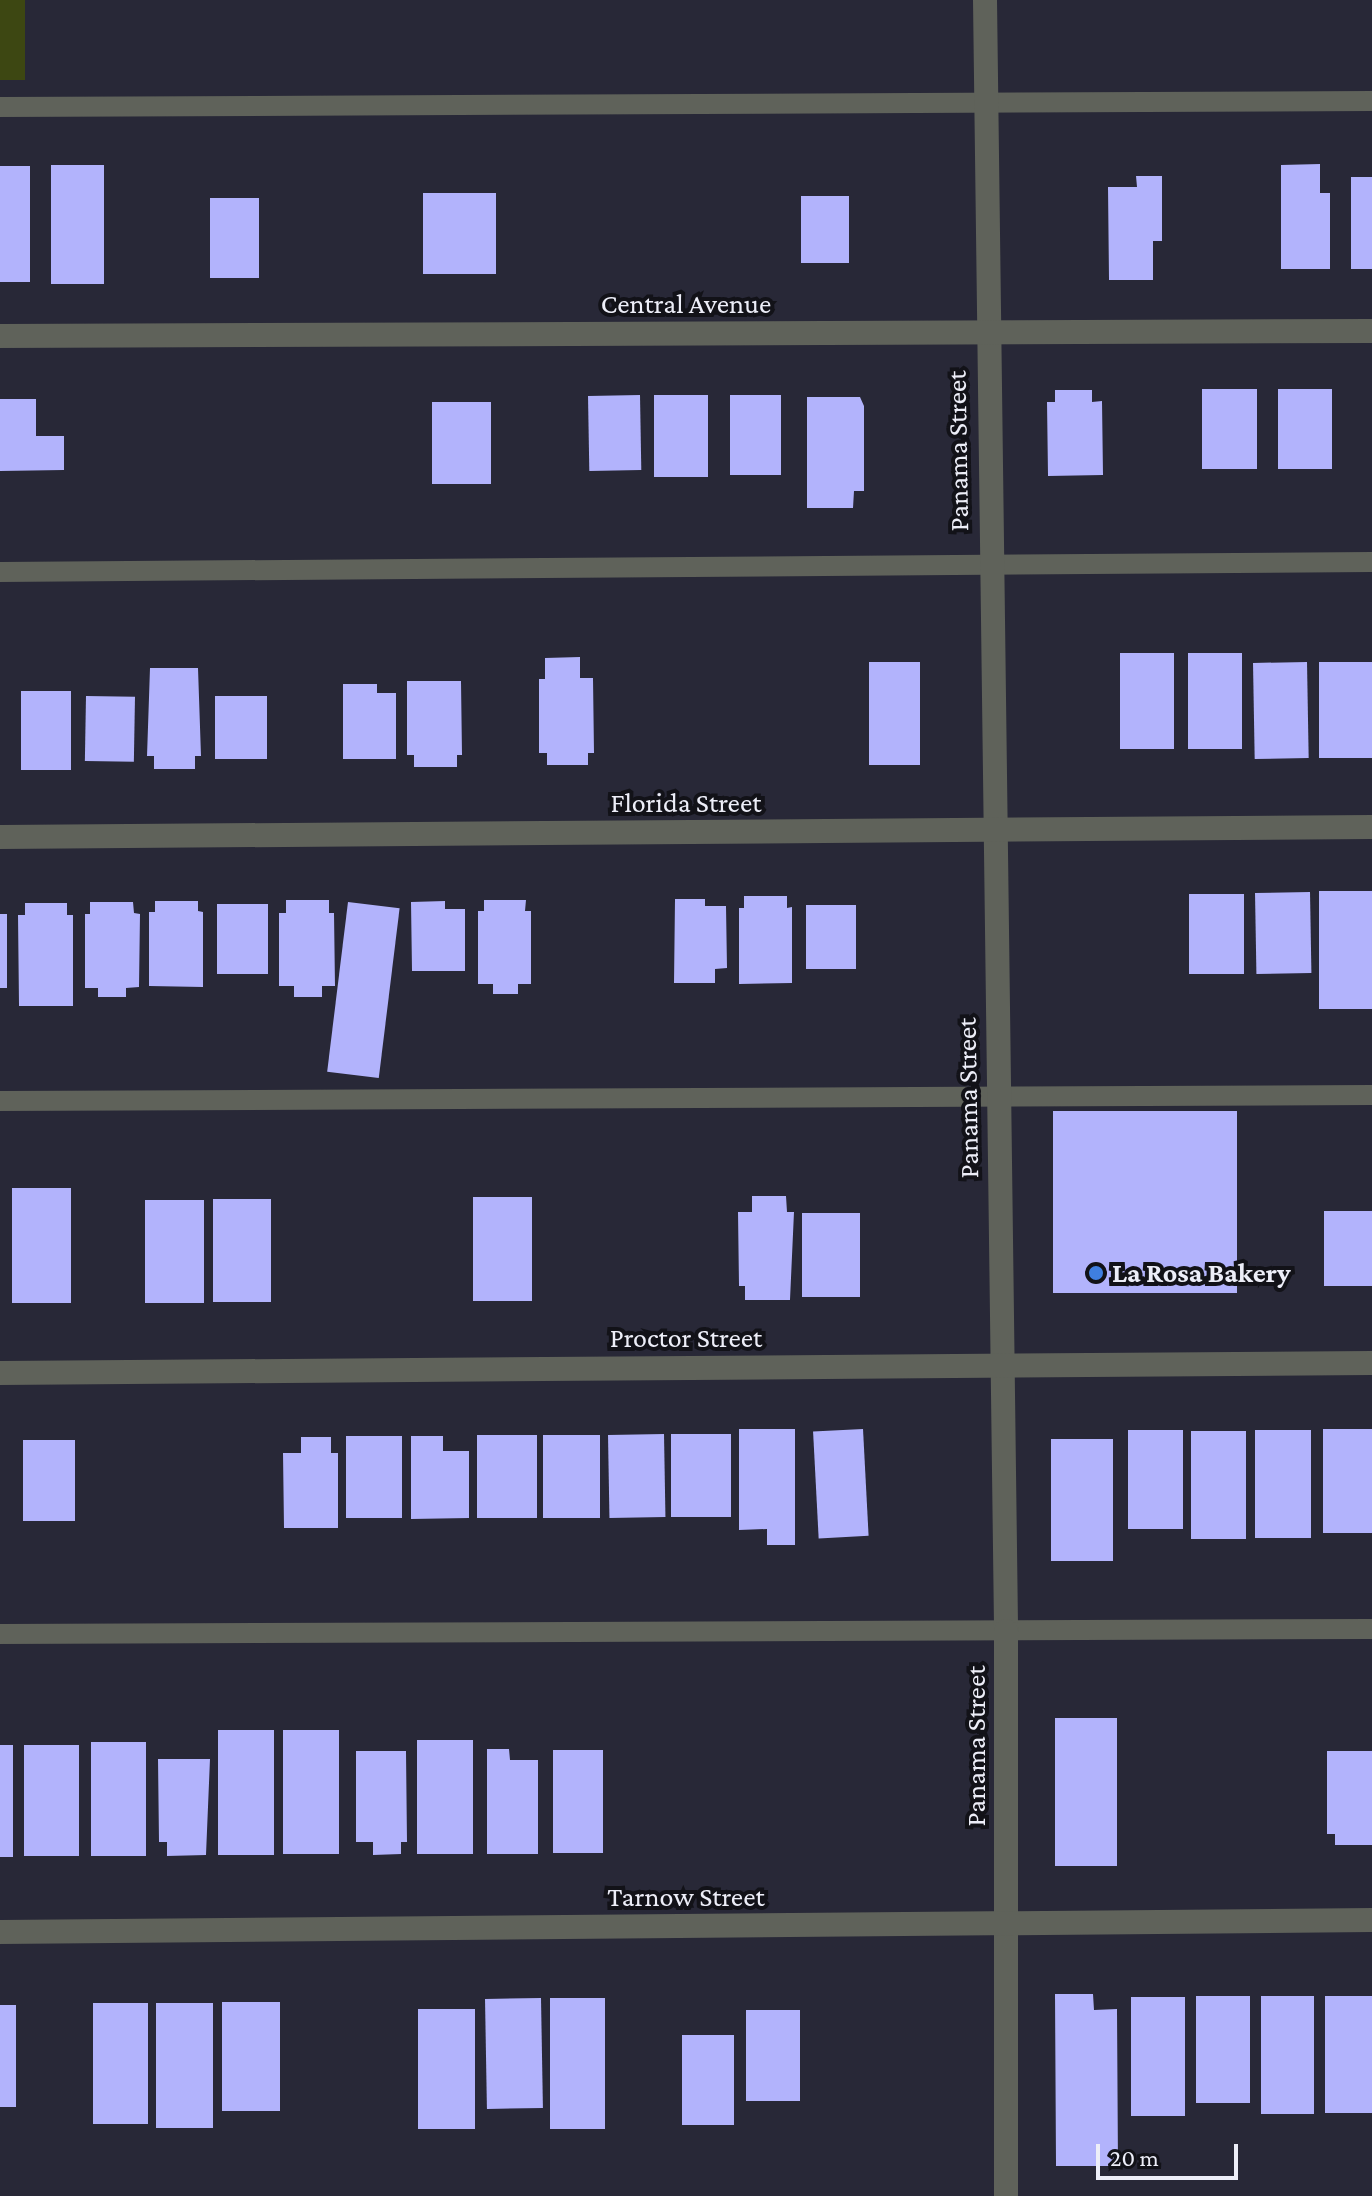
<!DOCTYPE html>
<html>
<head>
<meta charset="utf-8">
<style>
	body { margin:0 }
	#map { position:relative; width:1372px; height:2196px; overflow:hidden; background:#282837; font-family:"Crimson Pro",serif }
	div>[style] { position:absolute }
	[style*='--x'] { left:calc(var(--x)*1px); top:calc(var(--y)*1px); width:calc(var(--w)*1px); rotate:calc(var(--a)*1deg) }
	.green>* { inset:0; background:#3d4712; transform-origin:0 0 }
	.building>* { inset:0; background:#b2b3fc; transform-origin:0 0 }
	.lane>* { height:20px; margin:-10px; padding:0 10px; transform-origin:10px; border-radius:10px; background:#5f625a }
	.street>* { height:24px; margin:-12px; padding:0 12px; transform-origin:12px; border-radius:12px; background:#5f625a }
	.dots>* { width:22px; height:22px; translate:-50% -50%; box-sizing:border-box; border:4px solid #121218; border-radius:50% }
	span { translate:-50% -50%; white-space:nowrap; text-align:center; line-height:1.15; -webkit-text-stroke:8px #121218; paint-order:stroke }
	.street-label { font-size:28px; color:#edeef8 }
	.poi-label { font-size:28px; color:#edeef8; font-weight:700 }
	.left { translate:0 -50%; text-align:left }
	.scale { position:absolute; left:1096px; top:2144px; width:142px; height:36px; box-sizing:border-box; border:4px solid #edeef8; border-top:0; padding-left:10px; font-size:24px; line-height:28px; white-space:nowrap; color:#edeef8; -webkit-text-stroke:6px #121218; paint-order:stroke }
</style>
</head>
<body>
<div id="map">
	<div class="green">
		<div style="left:0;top:0;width:25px;height:80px"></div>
	</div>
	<div class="building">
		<div style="clip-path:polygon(1320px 164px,1320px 193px,1330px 193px,1330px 269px,1281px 269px,1281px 165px)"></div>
		<div style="left:51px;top:165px;width:53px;height:119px"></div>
		<div style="left:0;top:166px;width:30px;height:116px"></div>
		<div style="clip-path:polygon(1136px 176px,1162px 176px,1162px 241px,1153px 241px,1153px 280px,1109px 280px,1108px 187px,1137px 187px)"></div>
		<div style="left:1351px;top:177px;width:21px;height:92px"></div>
		<div style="left:423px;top:193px;width:73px;height:81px"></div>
		<div style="left:801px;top:196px;width:48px;height:67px"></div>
		<div style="left:259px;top:198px;width:80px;height:49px;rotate:90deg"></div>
		<div style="left:1257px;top:389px;width:80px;height:55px;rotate:90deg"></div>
		<div style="left:1278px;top:389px;width:54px;height:80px"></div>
		<div style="clip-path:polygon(1055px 390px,1092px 390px,1092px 402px,1102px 401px,1103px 475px,1048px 476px,1047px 402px,1055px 402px)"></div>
		<div style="left:640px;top:395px;width:75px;height:52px;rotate:89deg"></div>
		<div style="left:708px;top:395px;width:82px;height:54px;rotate:90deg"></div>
		<div style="left:730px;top:395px;width:51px;height:80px"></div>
		<div style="clip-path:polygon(807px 397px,860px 397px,864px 406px,864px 491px,854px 491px,853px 508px,807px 508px)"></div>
		<div style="clip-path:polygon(0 399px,36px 399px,36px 436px,64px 436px,64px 470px,0 471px)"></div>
		<div style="left:432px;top:402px;width:59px;height:82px"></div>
		<div style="left:1120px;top:653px;width:54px;height:96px"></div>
		<div style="left:1188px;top:653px;width:54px;height:96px"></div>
		<div style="clip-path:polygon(580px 657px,580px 678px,593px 678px,594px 753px,588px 753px,588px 765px,547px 765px,547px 753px,539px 753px,539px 679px,545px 679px,545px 658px)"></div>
		<div style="left:869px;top:662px;width:51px;height:103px"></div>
		<div style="left:1307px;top:662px;width:96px;height:54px;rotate:89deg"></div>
		<div style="left:1372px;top:662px;width:96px;height:53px;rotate:90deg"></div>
		<div style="clip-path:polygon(150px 668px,198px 668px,201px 756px,195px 756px,195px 769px,154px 769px,154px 756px,147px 756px)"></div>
		<div style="clip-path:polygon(407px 681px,461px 681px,462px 755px,457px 755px,457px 767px,414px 767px,414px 755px,407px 755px)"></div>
		<div style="clip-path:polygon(343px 684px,377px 684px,377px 693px,396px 693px,396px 759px,343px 759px)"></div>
		<div style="left:71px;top:691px;width:79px;height:50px;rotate:90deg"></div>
		<div style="left:86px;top:696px;width:49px;height:65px;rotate:1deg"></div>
		<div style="left:215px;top:696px;width:52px;height:63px"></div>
		<div style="left:1319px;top:891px;width:53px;height:118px"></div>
		<div style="left:1310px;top:892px;width:81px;height:55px;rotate:89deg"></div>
		<div style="left:1189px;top:894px;width:55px;height:80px"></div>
		<div style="clip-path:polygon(744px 896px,787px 896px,787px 908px,792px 907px,792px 983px,739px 984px,739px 908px,744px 908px)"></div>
		<div style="clip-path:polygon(675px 899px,705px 899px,705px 906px,726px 906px,727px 968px,715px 969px,715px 983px,674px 983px)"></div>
		<div style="clip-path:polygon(286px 900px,329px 900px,329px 913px,334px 913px,335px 986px,322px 986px,322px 997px,294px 997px,294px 986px,279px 986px,279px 913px,286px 913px)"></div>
		<div style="clip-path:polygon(484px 900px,526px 900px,525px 911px,531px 911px,531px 984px,518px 984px,518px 994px,493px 994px,493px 984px,478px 984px,478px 911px,484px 911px)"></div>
		<div style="clip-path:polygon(155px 901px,198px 901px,198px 911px,203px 912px,203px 987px,149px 986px,149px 912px,155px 912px)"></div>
		<div style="clip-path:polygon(445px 901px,445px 909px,465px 909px,465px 971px,412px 971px,411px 902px)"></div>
		<div style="clip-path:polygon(90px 902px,133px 902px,134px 913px,140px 914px,139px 987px,126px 988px,126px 997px,98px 997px,98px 988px,85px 988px,85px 914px,90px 914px)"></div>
		<div style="left:348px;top:902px;width:52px;height:171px;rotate:7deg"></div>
		<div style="clip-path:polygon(25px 903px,67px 903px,67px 915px,73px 915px,73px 1006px,19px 1006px,18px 915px,25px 915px)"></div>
		<div style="left:217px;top:904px;width:51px;height:70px"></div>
		<div style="left:806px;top:905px;width:50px;height:64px"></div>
		<div style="left:0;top:914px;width:7px;height:74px"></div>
		<div style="left:1237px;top:1111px;width:182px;height:184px;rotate:90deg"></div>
		<div style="left:12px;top:1188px;width:59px;height:115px"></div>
		<div style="clip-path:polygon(752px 1196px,786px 1196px,787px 1212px,794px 1212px,790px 1300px,745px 1300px,745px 1286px,739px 1286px,738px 1212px,752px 1212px)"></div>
		<div style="left:473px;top:1197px;width:59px;height:104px"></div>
		<div style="left:213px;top:1199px;width:58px;height:103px"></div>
		<div style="left:145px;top:1200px;width:59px;height:103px"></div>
		<div style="left:1324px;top:1211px;width:48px;height:75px"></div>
		<div style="left:802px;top:1213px;width:58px;height:84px"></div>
		<div style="clip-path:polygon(739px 1429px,795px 1429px,795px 1545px,767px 1545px,767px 1529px,739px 1530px)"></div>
		<div style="left:863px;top:1429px;width:107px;height:50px;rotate:87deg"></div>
		<div style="left:1323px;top:1429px;width:49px;height:104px"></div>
		<div style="left:1128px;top:1430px;width:55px;height:99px"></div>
		<div style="left:1255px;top:1430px;width:56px;height:108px"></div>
		<div style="left:1191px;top:1431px;width:55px;height:108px"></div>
		<div style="left:664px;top:1434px;width:83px;height:56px;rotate:89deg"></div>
		<div style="left:671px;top:1434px;width:60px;height:83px"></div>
		<div style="left:537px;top:1435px;width:83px;height:60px;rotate:90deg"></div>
		<div style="left:543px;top:1435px;width:57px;height:83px"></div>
		<div style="left:346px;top:1436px;width:56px;height:82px"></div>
		<div style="clip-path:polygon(411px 1436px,443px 1436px,443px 1451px,469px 1451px,469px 1518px,411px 1519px)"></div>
		<div style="clip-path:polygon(301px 1437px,331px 1437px,331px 1453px,338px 1453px,338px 1528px,284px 1528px,283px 1453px,301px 1453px)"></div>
		<div style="left:1113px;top:1439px;width:122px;height:62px;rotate:90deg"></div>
		<div style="left:23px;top:1440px;width:52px;height:81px"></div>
		<div style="left:1055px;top:1718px;width:62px;height:148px"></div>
		<div style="left:274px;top:1730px;width:125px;height:56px;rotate:90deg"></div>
		<div style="left:339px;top:1730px;width:124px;height:56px;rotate:90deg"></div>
		<div style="left:417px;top:1740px;width:56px;height:114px"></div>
		<div style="left:91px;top:1742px;width:55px;height:114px"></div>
		<div style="left:0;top:1745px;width:13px;height:112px"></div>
		<div style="left:79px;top:1745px;width:111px;height:55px;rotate:90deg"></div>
		<div style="clip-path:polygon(487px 1749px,509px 1749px,510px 1760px,538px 1760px,538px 1854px,487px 1854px)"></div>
		<div style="left:553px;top:1750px;width:50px;height:103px"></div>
		<div style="clip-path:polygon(356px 1751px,406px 1751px,407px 1842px,401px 1842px,401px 1854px,373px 1855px,373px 1842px,356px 1842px)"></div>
		<div style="clip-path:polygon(1327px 1751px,1372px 1751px,1372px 1845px,1335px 1845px,1335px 1834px,1327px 1834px)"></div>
		<div style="clip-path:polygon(158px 1759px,210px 1759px,206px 1855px,167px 1856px,167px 1842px,159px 1842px)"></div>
		<div style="clip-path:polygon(1055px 1994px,1093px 1994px,1094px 2010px,1117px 2009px,1118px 2166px,1056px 2166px)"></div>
		<div style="left:1196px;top:1996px;width:54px;height:107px"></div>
		<div style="left:1261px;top:1996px;width:53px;height:118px"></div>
		<div style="left:1372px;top:1996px;width:117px;height:47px;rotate:90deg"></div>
		<div style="left:1131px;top:1997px;width:54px;height:119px"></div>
		<div style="left:541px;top:1998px;width:110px;height:56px;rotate:89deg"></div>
		<div style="left:605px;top:1998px;width:131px;height:55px;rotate:90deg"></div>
		<div style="left:222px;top:2002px;width:58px;height:109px"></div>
		<div style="left:148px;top:2003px;width:121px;height:55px;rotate:90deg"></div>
		<div style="left:156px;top:2003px;width:57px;height:125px"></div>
		<div style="left:0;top:2005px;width:16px;height:102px"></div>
		<div style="left:475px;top:2009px;width:120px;height:57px;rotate:90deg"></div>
		<div style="left:746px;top:2010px;width:54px;height:91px"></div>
		<div style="left:682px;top:2035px;width:52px;height:90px"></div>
	</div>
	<div class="lane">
		<div style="--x:0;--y:107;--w:1372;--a:-0.25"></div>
		<div style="--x:0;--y:572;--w:1372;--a:-0.42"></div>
		<div style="--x:0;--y:1101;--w:1372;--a:-0.25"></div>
		<div style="--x:0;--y:1634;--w:1372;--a:-0.21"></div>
	</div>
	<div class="street">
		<div style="--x:985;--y:0;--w:1631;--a:89.26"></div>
		<div style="--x:1006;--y:1631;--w:565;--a:90"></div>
		<div style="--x:0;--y:336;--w:1372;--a:-0.21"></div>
		<div style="--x:0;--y:837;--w:1372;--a:-0.42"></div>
		<div style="--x:0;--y:1373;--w:1372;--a:-0.42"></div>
		<div style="--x:0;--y:1932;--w:1372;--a:-0.5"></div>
	</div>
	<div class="dots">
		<div style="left:1096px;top:1273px;background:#3f7fe0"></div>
	</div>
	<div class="street-label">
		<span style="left:686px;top:304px">Central Avenue</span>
		<span style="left:958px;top:451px;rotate:-91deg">Panama Street</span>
		<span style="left:686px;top:803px">Florida Street</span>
		<span style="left:968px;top:1098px;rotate:-91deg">Panama Street</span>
		<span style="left:686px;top:1338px">Proctor Street</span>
		<span style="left:976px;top:1746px;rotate:-90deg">Panama Street</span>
		<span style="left:686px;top:1897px">Tarnow Street</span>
	</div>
	<div class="poi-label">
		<span class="left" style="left:1112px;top:1273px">La Rosa Bakery</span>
	</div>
	<div class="scale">20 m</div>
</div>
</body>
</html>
